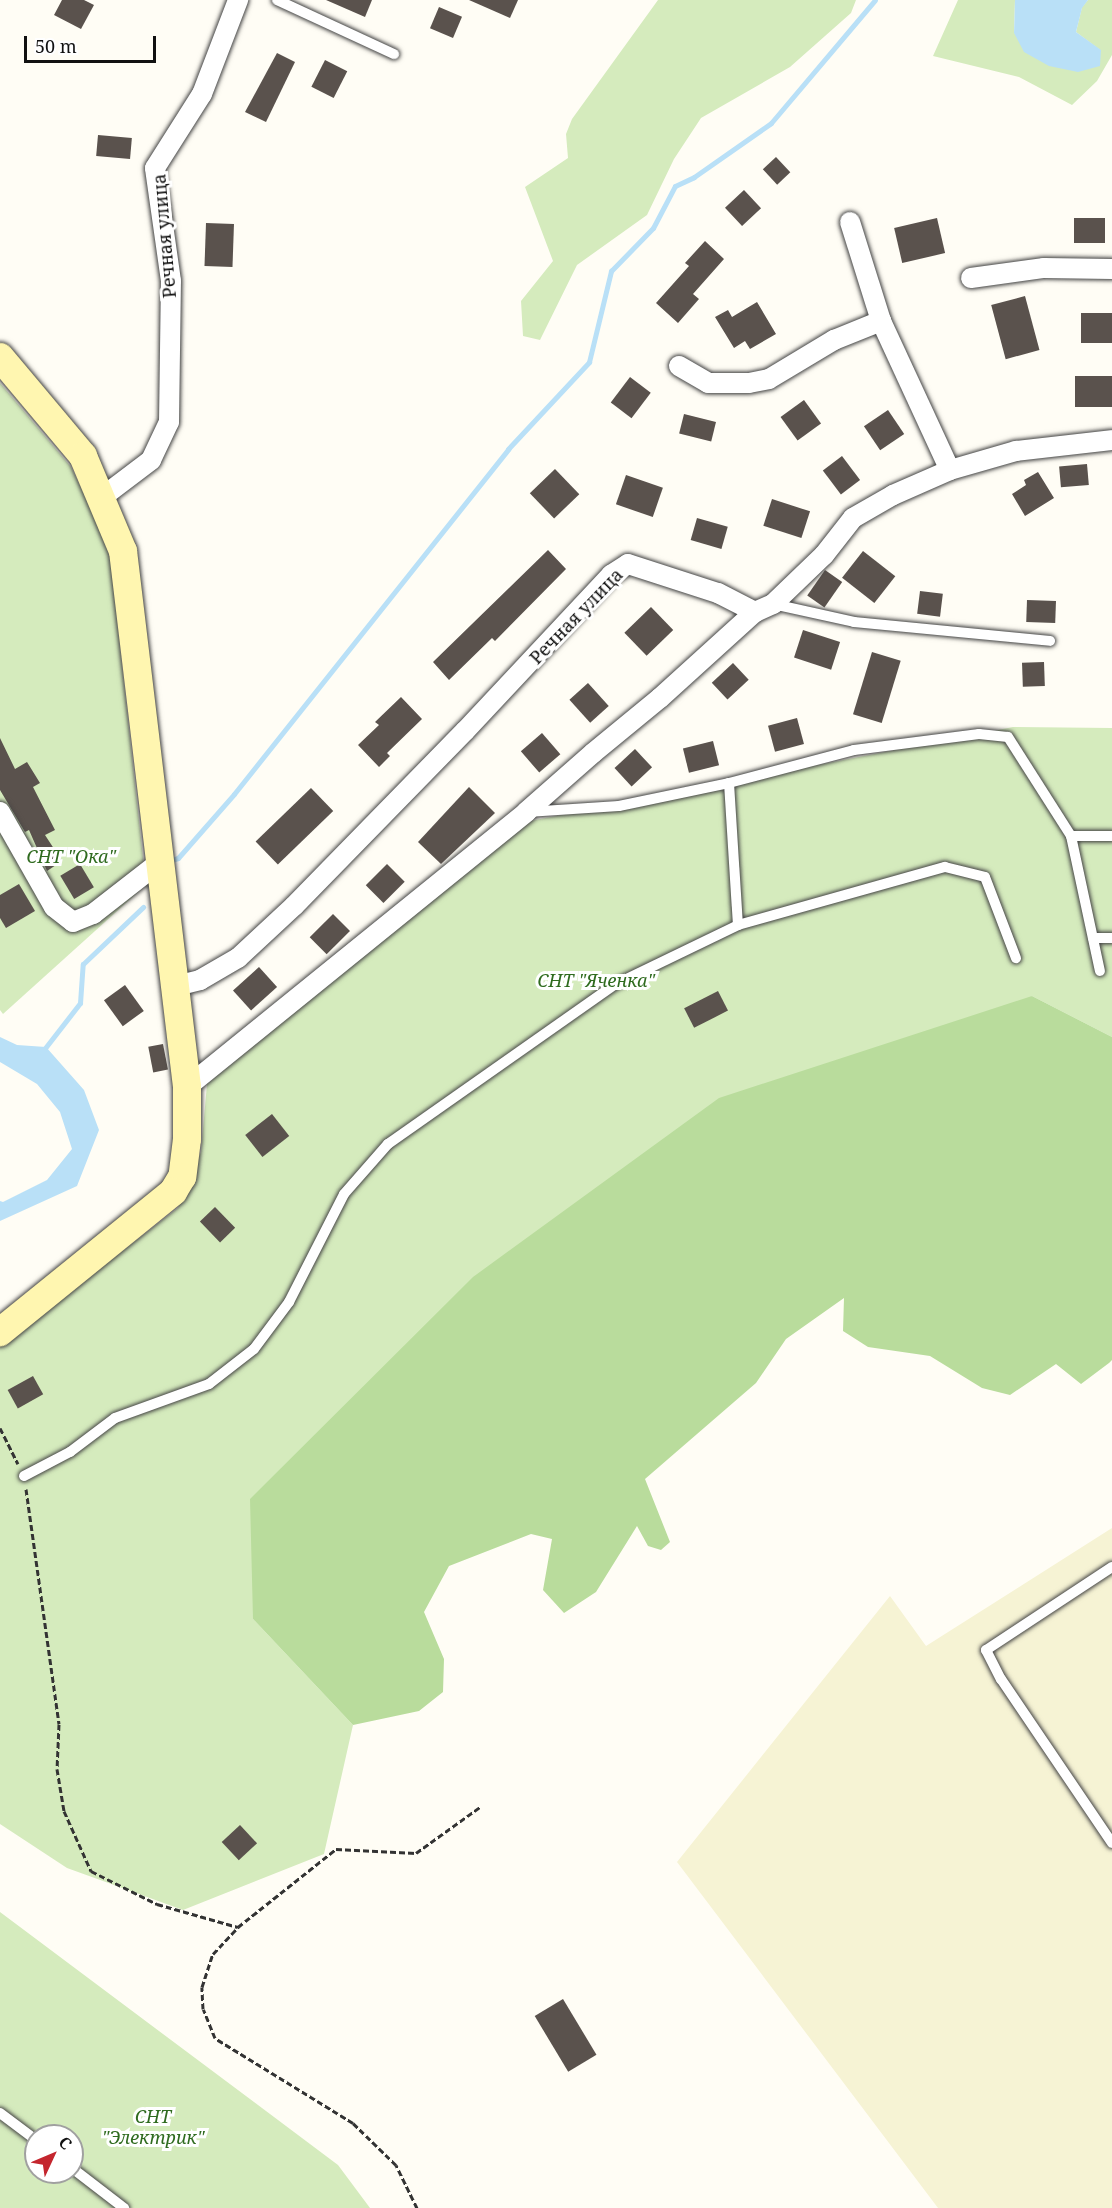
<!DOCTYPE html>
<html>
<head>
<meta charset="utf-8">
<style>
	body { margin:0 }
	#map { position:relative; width:1112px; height:2208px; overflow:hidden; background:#fffdf5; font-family:"Noto Serif",serif }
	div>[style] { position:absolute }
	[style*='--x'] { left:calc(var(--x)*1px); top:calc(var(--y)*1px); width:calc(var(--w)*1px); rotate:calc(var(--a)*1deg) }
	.farmland>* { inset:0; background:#f6f3d4 }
	.green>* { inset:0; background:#d5ebbd }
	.forest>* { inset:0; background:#b9dc9c }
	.water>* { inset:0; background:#b9e0f7 }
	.stream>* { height:5px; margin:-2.5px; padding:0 2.5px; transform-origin:2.5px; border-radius:2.5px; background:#b9e0f7 }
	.building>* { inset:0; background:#5a524d; transform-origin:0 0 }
	.path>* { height:3px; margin-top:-1.5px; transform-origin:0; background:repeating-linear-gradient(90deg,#333 0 6px,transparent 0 9px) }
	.roads { filter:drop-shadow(0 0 2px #444) drop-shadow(0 0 2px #444) }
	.lane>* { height:10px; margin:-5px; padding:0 5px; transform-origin:5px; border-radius:5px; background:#fff }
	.street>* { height:20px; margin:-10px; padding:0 10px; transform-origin:10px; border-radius:10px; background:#fff }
	.secondary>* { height:28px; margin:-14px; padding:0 14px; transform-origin:14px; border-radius:14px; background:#fff6b0 }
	span { translate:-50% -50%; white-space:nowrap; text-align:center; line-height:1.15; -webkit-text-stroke:6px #fff; paint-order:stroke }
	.street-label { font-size:18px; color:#111 }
	.park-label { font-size:18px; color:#2f6b1f; font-style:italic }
	.north { position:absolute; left:24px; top:2124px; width:60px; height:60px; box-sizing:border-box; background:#fff; border:2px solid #a0a0a0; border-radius:50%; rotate:46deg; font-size:16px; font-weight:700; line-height:24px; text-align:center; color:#111 }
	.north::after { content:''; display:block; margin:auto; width:21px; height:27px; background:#c4262e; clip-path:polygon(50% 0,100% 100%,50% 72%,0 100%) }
	.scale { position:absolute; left:24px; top:36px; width:132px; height:27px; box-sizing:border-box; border:3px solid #111; border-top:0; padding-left:8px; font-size:18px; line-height:21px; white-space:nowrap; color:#111; -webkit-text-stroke:4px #fff; paint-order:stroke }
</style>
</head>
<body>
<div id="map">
	<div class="farmland">
		<div style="clip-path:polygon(1112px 1528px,1112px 2208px,938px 2208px,677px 1862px,890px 1596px,926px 1646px)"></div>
	</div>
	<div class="green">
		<div style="clip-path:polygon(658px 0,856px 0,851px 13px,790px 67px,701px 118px,674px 159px,647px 215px,577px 265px,540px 340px,523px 336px,521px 301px,553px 261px,525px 187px,568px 158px,566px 134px,572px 119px)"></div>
		<div style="clip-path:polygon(958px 0,1015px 0,1014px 33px,1100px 50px,1076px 32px,1082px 7px,1088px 0,1112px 0,1112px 55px,1097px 81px,1072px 105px,1019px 77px,933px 56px)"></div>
		<div style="clip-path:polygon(0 383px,71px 467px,109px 547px,146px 885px,3px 1014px,0 1010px)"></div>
		<div style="clip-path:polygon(1013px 727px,1112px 728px,1112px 1037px,1032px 996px,253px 1619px,353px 1725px,324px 1854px,183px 1910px,67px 1868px,0 1824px,0 1346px,178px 1208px,201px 1152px,207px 1084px,525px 822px)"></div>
		<div style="clip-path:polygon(evenodd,0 1912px,338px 2165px,370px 2208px,0 2208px,0 1912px,36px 2136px,72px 2136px,72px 2172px,36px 2172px,36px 2136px)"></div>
	</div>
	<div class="forest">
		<div style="clip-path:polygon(1032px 996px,1112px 1037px,1112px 1360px,1109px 1363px,1081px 1384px,1056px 1364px,1010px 1395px,982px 1388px,930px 1356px,868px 1347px,843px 1331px,844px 1298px,786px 1339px,756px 1383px,645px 1479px,670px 1542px,661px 1550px,648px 1546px,637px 1526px,596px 1592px,564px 1613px,543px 1590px,552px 1539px,531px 1534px,449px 1566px,424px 1612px,444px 1659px,443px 1692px,419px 1711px,353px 1725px,253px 1619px,250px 1499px,473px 1277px,719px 1098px)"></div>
	</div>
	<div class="water">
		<div style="clip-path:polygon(1015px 0,1088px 0,1082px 8px,1076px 32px,1101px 50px,1100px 66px,1078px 72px,1049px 66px,1024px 52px,1014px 33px)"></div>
		<div style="clip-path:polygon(0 1037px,17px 1045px,46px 1047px,84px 1090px,99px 1130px,77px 1186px,0 1221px,0 1201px,3px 1202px,47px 1180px,72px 1149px,60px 1112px,37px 1084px,0 1062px)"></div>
	</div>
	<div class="stream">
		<div style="--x:169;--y:861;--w:9;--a:-18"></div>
		<div style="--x:178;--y:858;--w:85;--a:-48.8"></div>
		<div style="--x:234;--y:794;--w:441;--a:-51.5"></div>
		<div style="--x:508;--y:449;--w:119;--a:-47"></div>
		<div style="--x:589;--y:362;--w:94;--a:-76.4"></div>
		<div style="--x:611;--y:271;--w:60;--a:-45.7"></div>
		<div style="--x:653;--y:228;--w:47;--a:-62.4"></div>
		<div style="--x:675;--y:186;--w:21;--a:-25"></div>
		<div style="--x:694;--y:177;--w:94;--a:-35"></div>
		<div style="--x:771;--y:123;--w:161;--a:-49.8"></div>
		<div style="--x:42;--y:1052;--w:62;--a:-52.2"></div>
		<div style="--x:80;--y:1003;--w:39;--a:-86"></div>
		<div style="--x:83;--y:964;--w:83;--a:-43.5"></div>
	</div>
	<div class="building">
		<div style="clip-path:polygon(62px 0,84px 0,94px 5px,81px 29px,54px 15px)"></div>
		<div style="clip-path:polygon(326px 0,372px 0,365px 17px)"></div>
		<div style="clip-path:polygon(469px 0,518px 0,510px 18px)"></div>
		<div style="left:439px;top:7px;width:25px;height:23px;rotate:23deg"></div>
		<div style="clip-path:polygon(277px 53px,295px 62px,266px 122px,245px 112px)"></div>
		<div style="left:325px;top:60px;width:25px;height:30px;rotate:27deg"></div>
		<div style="left:98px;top:135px;width:34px;height:21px;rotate:5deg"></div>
		<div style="left:776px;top:157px;width:21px;height:18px;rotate:47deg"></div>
		<div style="left:744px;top:190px;width:25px;height:26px;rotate:47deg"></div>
		<div style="left:937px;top:218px;width:36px;height:44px;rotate:77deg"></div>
		<div style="left:1074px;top:218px;width:31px;height:25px"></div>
		<div style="left:206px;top:223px;width:28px;height:43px;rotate:2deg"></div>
		<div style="clip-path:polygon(705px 241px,724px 259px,693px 294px,699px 299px,678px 323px,656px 303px,689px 266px,685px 263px)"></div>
		<div style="left:1025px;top:296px;width:56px;height:35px;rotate:75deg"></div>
		<div style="clip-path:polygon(757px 302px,776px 334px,750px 349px,745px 341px,734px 348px,715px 317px,728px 310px,732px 317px)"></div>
		<div style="left:1112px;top:313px;width:30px;height:31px;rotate:90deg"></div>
		<div style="left:1112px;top:376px;width:31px;height:37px;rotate:90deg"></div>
		<div style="left:630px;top:377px;width:26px;height:32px;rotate:37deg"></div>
		<div style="left:804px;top:400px;width:29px;height:29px;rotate:54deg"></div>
		<div style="left:888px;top:410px;width:29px;height:29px;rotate:56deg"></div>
		<div style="left:684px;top:414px;width:33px;height:20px;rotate:14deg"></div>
		<div style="left:842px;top:456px;width:30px;height:24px;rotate:53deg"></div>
		<div style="left:1087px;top:464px;width:21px;height:28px;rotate:85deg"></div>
		<div style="left:555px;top:469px;width:35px;height:35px;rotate:46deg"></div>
		<div style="clip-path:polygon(1038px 472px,1054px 498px,1025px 516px,1012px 494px,1026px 485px,1024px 480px)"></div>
		<div style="left:626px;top:475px;width:39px;height:31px;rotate:19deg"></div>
		<div style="left:772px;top:499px;width:40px;height:28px;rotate:18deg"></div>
		<div style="left:697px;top:518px;width:32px;height:23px;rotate:16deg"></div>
		<div style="clip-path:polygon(548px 550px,566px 569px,495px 641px,492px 638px,449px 680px,433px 662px)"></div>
		<div style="left:863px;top:551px;width:41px;height:34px;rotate:38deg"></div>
		<div style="left:825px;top:570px;width:21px;height:31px;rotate:35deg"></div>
		<div style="left:920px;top:591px;width:23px;height:23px;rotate:7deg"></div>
		<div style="left:1027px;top:600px;width:29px;height:22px;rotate:2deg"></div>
		<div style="left:651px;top:607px;width:32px;height:37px;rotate:46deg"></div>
		<div style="left:803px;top:630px;width:39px;height:29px;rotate:18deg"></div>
		<div style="left:872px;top:652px;width:30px;height:65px;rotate:17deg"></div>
		<div style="left:1044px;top:662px;width:24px;height:22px;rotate:88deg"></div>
		<div style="left:733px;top:663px;width:23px;height:29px;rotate:47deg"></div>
		<div style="left:588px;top:683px;width:31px;height:25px;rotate:48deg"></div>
		<div style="clip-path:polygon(401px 697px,422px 719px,387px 753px,390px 756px,379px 767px,358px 745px,379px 725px,375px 722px)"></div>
		<div style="left:797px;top:718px;width:27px;height:30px;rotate:75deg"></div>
		<div style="left:542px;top:733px;width:28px;height:28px;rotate:49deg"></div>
		<div style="clip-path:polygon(0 738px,15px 769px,27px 762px,40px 783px,33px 787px,55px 830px,45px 835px,62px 861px,47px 871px,29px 830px,25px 832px,0 790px)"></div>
		<div style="left:713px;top:741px;width:25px;height:31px;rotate:76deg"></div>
		<div style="left:635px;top:749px;width:25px;height:28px;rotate:47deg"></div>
		<div style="clip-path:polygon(469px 787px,495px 813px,441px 864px,418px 842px)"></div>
		<div style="left:311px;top:788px;width:32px;height:77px;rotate:46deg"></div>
		<div style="left:80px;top:864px;width:27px;height:23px;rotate:59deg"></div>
		<div style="left:387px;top:864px;width:25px;height:30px;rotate:45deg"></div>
		<div style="clip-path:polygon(19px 884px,35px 911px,6px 928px,0 918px,0 895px)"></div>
		<div style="left:333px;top:914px;width:24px;height:33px;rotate:45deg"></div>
		<div style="left:259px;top:967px;width:27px;height:35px;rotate:48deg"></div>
		<div style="left:125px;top:985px;width:32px;height:26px;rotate:54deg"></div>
		<div style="left:718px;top:991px;width:22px;height:38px;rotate:63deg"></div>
		<div style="left:163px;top:1044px;width:26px;height:15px;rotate:79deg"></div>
		<div style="left:272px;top:1114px;width:28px;height:34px;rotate:52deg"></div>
		<div style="left:215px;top:1207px;width:29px;height:21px;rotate:46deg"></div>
		<div style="left:33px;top:1376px;width:21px;height:29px;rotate:61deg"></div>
		<div style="left:240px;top:1825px;width:25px;height:25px;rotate:47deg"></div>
		<div style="left:563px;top:1999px;width:65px;height:33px;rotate:59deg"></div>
	</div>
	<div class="path">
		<div style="--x:0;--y:1428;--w:40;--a:63.4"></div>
		<div style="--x:26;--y:1489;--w:237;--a:82"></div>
		<div style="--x:59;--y:1724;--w:45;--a:92.5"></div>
		<div style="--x:57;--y:1769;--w:43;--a:80.5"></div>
		<div style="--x:64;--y:1811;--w:66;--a:65.8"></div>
		<div style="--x:91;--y:1871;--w:74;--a:26.6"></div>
		<div style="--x:157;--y:1904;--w:84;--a:15.9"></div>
		<div style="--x:417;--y:2208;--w:48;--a:-116"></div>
		<div style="--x:396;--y:2165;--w:60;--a:-135.7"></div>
		<div style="--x:353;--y:2123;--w:162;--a:-148.4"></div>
		<div style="--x:215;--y:2038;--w:31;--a:-112"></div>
		<div style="--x:203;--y:2009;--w:22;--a:-93"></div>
		<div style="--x:202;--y:1987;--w:35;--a:-72"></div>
		<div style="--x:213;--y:1954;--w:37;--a:-47"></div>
		<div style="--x:238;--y:1927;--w:125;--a:-38.5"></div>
		<div style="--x:336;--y:1849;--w:80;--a:2.9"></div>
		<div style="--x:416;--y:1853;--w:79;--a:-35.7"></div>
	</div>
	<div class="roads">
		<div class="lane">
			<div style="--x:277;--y:0;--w:129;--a:24.8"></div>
			<div style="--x:773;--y:604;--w:83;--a:12.5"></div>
			<div style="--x:854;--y:622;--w:197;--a:5.5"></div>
			<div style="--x:729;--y:783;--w:142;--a:86.4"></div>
			<div style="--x:527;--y:812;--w:92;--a:-3.7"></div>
			<div style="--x:619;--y:806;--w:112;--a:-11.8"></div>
			<div style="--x:729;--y:783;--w:129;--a:-14.8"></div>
			<div style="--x:854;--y:750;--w:126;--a:-7.3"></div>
			<div style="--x:979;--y:734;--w:29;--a:6"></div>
			<div style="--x:1008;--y:737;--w:117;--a:57.5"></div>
			<div style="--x:1071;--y:836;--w:138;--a:77.9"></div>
			<div style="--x:1071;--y:836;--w:41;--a:0"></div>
			<div style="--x:1093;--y:938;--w:19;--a:0"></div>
			<div style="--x:24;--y:1476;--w:52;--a:-27.6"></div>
			<div style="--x:70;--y:1452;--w:56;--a:-37.1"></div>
			<div style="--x:115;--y:1418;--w:100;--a:-19.9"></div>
			<div style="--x:209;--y:1384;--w:57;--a:-37.9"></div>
			<div style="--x:254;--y:1349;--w:59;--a:-53.3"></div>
			<div style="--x:289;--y:1302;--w:121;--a:-63"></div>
			<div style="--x:344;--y:1194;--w:67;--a:-48.7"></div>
			<div style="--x:388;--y:1144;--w:279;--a:-35.1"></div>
			<div style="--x:616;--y:984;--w:136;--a:-25.8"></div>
			<div style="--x:738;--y:925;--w:215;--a:-15.7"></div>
			<div style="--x:945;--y:867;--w:41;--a:14"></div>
			<div style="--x:985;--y:877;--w:87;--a:69.1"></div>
			<div style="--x:1112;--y:1567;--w:151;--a:146.6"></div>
			<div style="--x:986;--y:1650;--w:33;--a:63"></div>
			<div style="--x:1001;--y:1679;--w:198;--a:55.9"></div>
			<div style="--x:0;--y:2113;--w:45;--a:36.9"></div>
			<div style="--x:72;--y:2168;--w:66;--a:37.6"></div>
		</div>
		<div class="street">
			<div style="--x:850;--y:222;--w:104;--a:72.6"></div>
			<div style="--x:881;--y:321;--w:164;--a:65.2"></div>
			<div style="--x:971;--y:278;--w:74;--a:-7.8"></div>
			<div style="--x:1044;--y:268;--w:68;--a:0.8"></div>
			<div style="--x:679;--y:366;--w:34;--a:30"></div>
			<div style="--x:708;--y:383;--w:41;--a:0"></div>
			<div style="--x:749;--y:383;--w:20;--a:-11"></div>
			<div style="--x:769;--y:379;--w:76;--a:-31"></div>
			<div style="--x:834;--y:340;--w:51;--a:-22"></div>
			<div style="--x:101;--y:498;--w:63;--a:-37.2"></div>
			<div style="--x:151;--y:460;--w:42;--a:-64.7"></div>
			<div style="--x:169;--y:422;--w:141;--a:-89.2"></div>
			<div style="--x:171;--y:281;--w:114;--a:-98.1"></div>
			<div style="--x:155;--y:168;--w:88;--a:-57.6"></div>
			<div style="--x:202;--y:94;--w:101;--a:-69"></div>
			<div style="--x:0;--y:812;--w:109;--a:60.4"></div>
			<div style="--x:54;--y:907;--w:24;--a:38"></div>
			<div style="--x:73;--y:922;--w:22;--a:-22"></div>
			<div style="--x:93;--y:914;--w:86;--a:-37.9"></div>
			<div style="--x:176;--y:986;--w:25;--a:-14"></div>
			<div style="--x:200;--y:980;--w:44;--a:-30.1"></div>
			<div style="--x:238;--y:958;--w:76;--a:-42.9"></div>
			<div style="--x:294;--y:906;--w:245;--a:-45.7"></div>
			<div style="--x:465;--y:731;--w:214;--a:-46.9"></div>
			<div style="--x:611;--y:575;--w:20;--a:-33"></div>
			<div style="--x:628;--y:564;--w:95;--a:17.9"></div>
			<div style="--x:718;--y:593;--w:42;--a:27.2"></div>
			<div style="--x:187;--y:1087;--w:437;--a:-39"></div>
			<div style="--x:526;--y:812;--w:89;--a:-41.4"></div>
			<div style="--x:593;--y:753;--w:87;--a:-39.4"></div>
			<div style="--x:660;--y:698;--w:128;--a:-42.2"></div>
			<div style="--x:755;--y:612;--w:20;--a:-24"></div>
			<div style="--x:773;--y:604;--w:71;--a:-43.9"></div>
			<div style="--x:824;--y:555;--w:47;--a:-51.9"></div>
			<div style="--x:853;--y:518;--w:46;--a:-29.9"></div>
			<div style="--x:893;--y:495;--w:62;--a:-23.7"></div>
			<div style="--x:950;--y:470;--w:69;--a:-16.1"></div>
			<div style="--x:1016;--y:451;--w:97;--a:-6.5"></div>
		</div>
		<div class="secondary">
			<div style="--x:0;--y:357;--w:129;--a:50"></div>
			<div style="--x:83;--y:456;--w:103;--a:67.2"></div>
			<div style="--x:123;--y:551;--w:540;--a:83.19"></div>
			<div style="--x:187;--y:1087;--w:52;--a:90"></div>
			<div style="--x:187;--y:1139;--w:38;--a:97"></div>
			<div style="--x:182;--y:1177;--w:17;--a:121"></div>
			<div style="--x:173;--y:1192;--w:223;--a:141"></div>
		</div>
	</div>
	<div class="street-label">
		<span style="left:164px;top:236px;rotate:-95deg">Речная улица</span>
		<span style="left:576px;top:616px;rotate:-46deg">Речная улица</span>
	</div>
	<div class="park-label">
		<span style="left:71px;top:856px">СНТ "Ока"</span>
		<span style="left:596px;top:980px">СНТ "Яченка"</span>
		<span style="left:153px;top:2127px">СНТ<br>"Электрик"</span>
	</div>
	<div class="north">С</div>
	<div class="scale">50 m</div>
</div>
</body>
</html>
